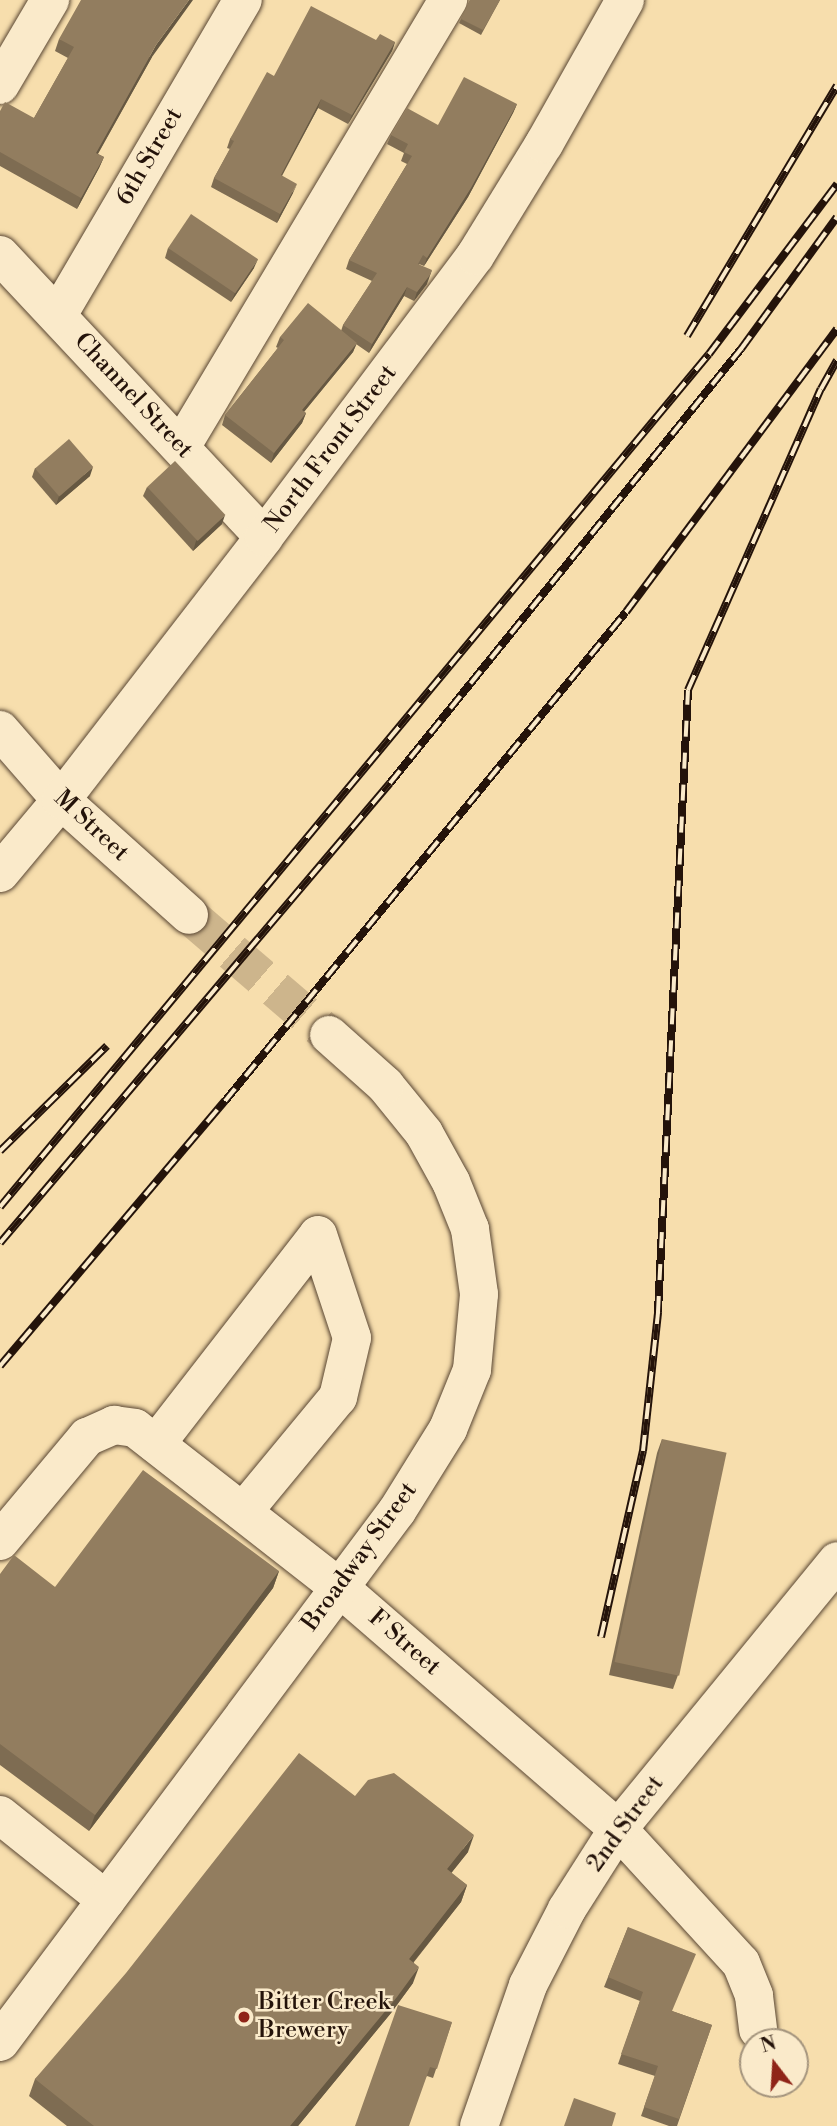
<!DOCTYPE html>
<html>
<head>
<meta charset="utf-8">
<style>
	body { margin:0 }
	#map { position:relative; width:837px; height:2126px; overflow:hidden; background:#f7dead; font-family:"Libre Bodoni",serif }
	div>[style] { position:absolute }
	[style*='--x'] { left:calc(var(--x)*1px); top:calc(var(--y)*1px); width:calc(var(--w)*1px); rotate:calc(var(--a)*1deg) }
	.minor-tunnel>* { height:38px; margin-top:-19px; transform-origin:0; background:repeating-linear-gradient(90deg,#cdb58c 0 38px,transparent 0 57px) }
	.roads { filter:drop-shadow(0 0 2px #594633) drop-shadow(0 0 2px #594633) }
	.minor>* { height:38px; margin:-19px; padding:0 19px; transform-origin:19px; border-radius:19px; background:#faeaca }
	.rail>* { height:8px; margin-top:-4px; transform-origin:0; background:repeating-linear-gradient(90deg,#faeaca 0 16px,#24130a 0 32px); box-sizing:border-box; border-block:2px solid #24130a }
	.wall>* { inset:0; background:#7e6c52 }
	.shaded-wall>* { inset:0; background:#665842 }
	.building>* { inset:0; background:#927d5f; transform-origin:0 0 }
	.dots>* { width:19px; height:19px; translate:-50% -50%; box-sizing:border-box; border:4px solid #faeaca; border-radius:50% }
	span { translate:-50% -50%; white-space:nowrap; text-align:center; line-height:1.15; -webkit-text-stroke:5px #faeaca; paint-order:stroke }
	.street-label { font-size:24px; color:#24130a }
	.poi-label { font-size:24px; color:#24130a }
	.left { translate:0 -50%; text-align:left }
	.north { position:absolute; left:739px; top:2028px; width:70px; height:70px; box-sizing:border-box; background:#faeaca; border:2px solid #a4947d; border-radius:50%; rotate:343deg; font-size:19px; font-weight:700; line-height:28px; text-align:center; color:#24130a }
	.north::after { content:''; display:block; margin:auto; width:24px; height:32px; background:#8f2418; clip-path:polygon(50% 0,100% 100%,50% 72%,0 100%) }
</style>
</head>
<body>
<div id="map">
	<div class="minor-tunnel">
		<div style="--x:189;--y:915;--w:184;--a:40.6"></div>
	</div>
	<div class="roads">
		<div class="minor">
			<div style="--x:0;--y:85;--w:99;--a:-59.5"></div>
			<div style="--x:0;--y:255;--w:386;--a:46.9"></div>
			<div style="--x:58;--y:315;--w:365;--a:-59.6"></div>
			<div style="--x:181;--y:447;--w:521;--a:-59.15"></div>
			<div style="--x:0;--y:730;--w:93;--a:48.9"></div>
			<div style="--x:61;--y:800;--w:172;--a:41.9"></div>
			<div style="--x:0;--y:873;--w:95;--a:-50.1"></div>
			<div style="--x:61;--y:800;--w:332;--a:-52.3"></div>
			<div style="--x:264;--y:537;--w:351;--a:-53.1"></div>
			<div style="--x:475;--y:256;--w:132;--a:-58.4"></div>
			<div style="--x:544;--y:144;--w:165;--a:-60.6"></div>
			<div style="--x:156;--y:1444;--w:264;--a:-52.2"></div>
			<div style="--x:318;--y:1235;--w:108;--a:71.7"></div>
			<div style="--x:352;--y:1338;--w:61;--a:103.3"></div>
			<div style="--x:338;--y:1397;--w:149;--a:129.6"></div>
			<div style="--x:0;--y:1541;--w:136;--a:-50.1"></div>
			<div style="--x:87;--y:1437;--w:30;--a:-24"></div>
			<div style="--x:114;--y:1425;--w:21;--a:8"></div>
			<div style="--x:135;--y:1428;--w:260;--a:38"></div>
			<div style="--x:340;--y:1588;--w:368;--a:40.9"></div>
			<div style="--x:618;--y:1829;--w:182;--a:47.5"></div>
			<div style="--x:741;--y:1963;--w:35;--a:68"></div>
			<div style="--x:754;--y:1996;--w:34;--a:83"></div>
			<div style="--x:0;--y:1815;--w:136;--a:38.7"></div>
			<div style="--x:0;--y:2042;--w:663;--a:-53.22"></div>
			<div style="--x:397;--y:1511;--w:97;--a:-58.1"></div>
			<div style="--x:448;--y:1429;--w:64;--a:-67.9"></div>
			<div style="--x:472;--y:1370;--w:76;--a:-84.7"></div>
			<div style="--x:479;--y:1294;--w:66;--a:-97.9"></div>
			<div style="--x:470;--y:1229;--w:51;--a:-112"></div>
			<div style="--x:451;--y:1182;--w:56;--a:-118.9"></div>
			<div style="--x:424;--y:1133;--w:62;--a:-129.1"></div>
			<div style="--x:385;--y:1085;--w:75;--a:-138.2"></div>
			<div style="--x:479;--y:2126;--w:149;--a:-70.8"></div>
			<div style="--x:528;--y:1985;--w:85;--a:-62.8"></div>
			<div style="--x:567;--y:1909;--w:95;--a:-57.5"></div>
			<div style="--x:618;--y:1829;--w:346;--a:-50.7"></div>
		</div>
	</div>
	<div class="rail">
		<div style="--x:687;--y:336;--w:292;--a:-59.1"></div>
		<div style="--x:0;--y:1151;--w:150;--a:-44.5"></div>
		<div style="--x:0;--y:1207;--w:1109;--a:-50.27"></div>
		<div style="--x:709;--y:354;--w:213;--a:-53"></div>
		<div style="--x:0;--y:1243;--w:603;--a:-49.71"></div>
		<div style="--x:390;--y:783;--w:558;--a:-51.04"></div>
		<div style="--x:741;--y:349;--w:163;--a:-54"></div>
		<div style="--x:0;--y:1366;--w:348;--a:-49.7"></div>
		<div style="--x:225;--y:1101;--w:632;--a:-50.65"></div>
		<div style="--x:626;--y:612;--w:353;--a:-53.3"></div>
		<div style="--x:601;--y:1637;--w:191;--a:-77.3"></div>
		<div style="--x:643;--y:1451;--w:140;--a:-83.8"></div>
		<div style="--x:658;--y:1312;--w:623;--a:-87.24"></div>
		<div style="--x:688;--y:690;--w:329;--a:-66.2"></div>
		<div style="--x:821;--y:389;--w:33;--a:-61"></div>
	</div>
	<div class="wall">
		<div style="clip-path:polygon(470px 0,500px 0,481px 35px,459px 23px)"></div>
		<div style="clip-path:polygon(59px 39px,152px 57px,98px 154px,104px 157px,99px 168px,77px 209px,0 166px,0 111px,34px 118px,68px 58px,55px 51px)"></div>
		<div style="clip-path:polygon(376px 40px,395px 42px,392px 51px,348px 124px,318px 108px,282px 176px,293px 193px,277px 223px,211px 187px,214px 178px,230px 149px,227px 148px,230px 139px,274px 76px)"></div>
		<div style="clip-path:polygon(517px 104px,513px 113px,468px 197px,424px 266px,419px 264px,427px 284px,414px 301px,404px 296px,369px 353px,356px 344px,353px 352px,304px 412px,306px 413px,302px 423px,271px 463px,222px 425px,225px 415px,278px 348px,276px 347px,280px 337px,341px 331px,343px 325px,372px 281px,346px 269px,349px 260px,407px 164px,401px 161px,404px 153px,387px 144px,391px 135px,438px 125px)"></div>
		<div style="clip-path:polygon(168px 248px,254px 268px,231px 302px,165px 258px)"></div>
		<div style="clip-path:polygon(35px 468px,90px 476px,56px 505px,32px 477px)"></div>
		<div style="clip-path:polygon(147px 487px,222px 524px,193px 551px,143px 496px)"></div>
		<div style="clip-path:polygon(662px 1439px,678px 1675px,673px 1689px,609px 1675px,657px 1453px)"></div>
		<div style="clip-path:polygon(279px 1571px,273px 1588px,89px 1831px,0 1765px,0 1574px,55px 1587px)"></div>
		<div style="clip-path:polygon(355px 1796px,468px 1852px,451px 1873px,467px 1885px,461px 1902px,414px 1962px,413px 1983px,391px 2013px,298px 2126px,67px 2126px,29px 2096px,35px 2079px)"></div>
		<div style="clip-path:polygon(628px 1927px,672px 2011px,712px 2025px,677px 2126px,669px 2126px,641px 2116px,655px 2076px,618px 2064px,640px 2001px,604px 1987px)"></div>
		<div style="clip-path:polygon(452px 2022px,433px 2078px,427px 2076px,355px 2126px)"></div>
	</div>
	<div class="shaded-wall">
		<div style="clip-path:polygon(189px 0,193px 0,152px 57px,92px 164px,96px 153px,156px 45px)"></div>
		<div style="clip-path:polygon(395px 42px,392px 51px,348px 124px,352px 115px)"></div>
		<div style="clip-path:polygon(321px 99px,318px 108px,277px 184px,281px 175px)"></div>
		<div style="clip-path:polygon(517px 104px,513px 113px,468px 197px,424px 266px,427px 258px)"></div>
		<div style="clip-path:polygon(104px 157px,99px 168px,77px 209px,81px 198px)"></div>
		<div style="clip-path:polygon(297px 184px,293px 193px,277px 223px,280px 214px)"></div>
		<div style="clip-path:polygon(258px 259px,254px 268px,231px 302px,235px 293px)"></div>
		<div style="clip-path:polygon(432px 270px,427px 284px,414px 301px,417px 292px)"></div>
		<div style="clip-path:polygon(407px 287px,404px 296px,369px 353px,372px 344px)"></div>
		<div style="clip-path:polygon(357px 343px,353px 352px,298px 419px,302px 410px)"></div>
		<div style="clip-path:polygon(306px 413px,302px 423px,271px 463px,274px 453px)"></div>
		<div style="clip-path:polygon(93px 467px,90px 476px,56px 505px,59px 496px)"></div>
		<div style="clip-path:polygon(225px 515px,222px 524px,193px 551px,196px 541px)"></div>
		<div style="clip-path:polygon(279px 1571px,273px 1588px,89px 1831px,95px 1815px)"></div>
		<div style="clip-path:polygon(474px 1835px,468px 1852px,441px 1886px,447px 1869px)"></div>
		<div style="clip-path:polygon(467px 1885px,461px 1902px,403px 1975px,409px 1959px)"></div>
		<div style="clip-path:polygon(419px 1967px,413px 1983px,391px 2013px,298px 2126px,290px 2126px)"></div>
	</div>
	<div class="building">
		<div style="clip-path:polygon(81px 0,189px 0,156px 45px,96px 153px,104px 157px,81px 198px,0 152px,0 111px,5px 102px,34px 118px,74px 47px,59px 39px)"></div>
		<div style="clip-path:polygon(470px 0,500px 0,483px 30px,461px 19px)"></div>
		<div style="clip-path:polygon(311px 6px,376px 40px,380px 34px,395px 42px,352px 115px,321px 99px,281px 175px,297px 184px,280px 214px,214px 178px,234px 141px,230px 139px,267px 72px,274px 76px)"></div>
		<div style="clip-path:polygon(464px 77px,517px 104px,471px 188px,427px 258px,423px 255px,418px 264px,432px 270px,430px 275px,417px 292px,407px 287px,372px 344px,343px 325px,377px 273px,349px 260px,412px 156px,404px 152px,408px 144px,391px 135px,407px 108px,438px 125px)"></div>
		<div style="left:191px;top:214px;width:81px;height:41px;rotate:34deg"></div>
		<div style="clip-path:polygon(308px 303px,357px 343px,302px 410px,306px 413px,274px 453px,225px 415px,284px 340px,280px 337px)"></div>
		<div style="left:69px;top:439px;width:37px;height:45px;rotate:49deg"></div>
		<div style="left:175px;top:461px;width:74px;height:38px;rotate:47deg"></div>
		<div style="left:662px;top:1439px;width:66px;height:228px;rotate:12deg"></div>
		<div style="clip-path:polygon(143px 1470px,279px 1571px,95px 1815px,0 1744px,0 1574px,14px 1555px,55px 1587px)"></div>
		<div style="clip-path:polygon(299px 1753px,355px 1796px,368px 1780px,394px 1773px,474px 1835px,447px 1869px,467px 1885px,409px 1959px,419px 1967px,397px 1997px,290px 2126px,94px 2126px,35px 2079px,126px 1973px)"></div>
		<div style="clip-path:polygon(628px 1927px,696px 1954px,672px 2011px,712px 2025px,679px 2119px,644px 2107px,658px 2066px,621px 2054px,643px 1992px,608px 1977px)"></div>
		<div style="clip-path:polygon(398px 2005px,452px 2022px,437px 2069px,430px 2067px,409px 2126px,355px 2126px)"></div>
		<div style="clip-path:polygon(574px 2098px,616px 2113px,612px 2126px,564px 2126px)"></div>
	</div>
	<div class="dots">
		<div style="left:244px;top:2017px;background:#8f2418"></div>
	</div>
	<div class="street-label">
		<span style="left:150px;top:157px;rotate:-60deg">6th Street</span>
		<span style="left:133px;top:396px;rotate:47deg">Channel Street</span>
		<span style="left:331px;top:449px;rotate:-53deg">North Front Street</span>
		<span style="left:91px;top:826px;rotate:43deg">M Street</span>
		<span style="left:360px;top:1557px;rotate:-54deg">Broadway Street</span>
		<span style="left:404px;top:1643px;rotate:41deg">F Street</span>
		<span style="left:626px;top:1824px;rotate:-54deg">2nd Street</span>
	</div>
	<div class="poi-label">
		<span class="left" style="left:258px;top:2017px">Bitter Creek<br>Brewery</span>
	</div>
	<div class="north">N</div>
</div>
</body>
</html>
